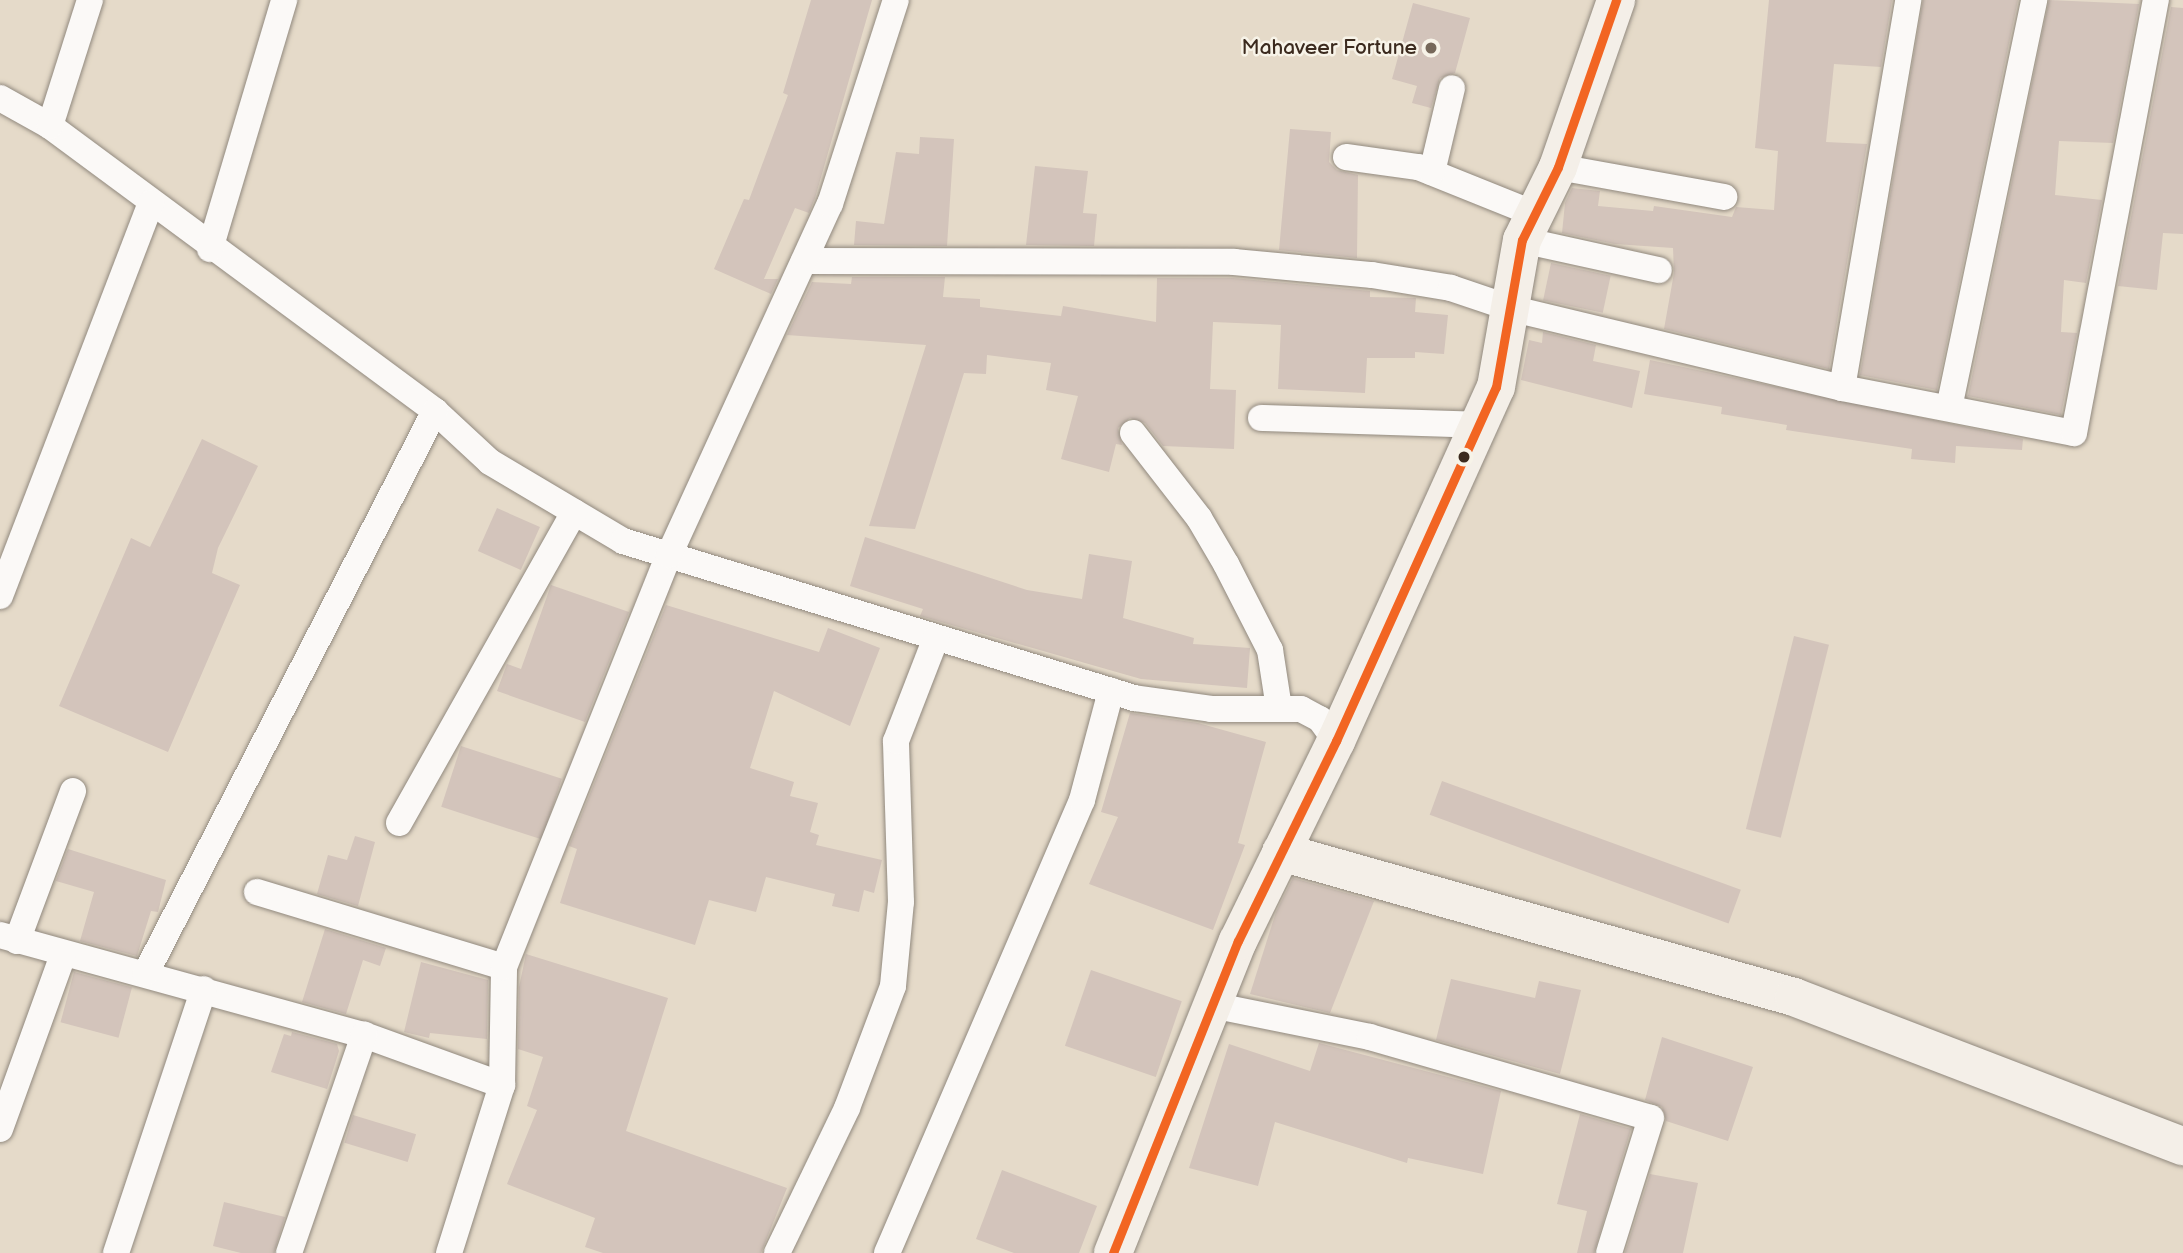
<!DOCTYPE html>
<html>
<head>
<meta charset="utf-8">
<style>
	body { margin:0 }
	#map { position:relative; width:2183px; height:1253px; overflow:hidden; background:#e5dac9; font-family:"Balsamiq Sans",sans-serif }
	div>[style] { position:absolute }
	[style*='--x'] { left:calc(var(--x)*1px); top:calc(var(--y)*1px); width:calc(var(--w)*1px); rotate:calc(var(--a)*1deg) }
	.building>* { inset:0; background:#d3c4bb; transform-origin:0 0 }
	.roads { filter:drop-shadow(0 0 2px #91897e) drop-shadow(0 0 2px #91897e) }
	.street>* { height:26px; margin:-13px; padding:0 13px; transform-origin:13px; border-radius:13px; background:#fbf9f7 }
	.secondary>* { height:38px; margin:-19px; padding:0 19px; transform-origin:19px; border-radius:19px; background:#f4efe8 }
	.bus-1>* { height:9px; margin:-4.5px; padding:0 4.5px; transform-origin:4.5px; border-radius:4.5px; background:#f26522 }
	.dots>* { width:19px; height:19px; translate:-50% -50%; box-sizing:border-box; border:4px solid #f7f3e8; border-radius:50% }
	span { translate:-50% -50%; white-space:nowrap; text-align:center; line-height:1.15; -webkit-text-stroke:5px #f7f3e8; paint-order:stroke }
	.poi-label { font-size:21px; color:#3b2a1e }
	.right { translate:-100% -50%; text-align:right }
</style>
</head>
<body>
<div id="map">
	<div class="building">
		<div style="clip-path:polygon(811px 0,872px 0,815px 198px,809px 213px,795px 208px,764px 279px,778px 279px,771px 294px,714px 269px,744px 199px,749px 200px,788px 95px,783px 93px)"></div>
		<div style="clip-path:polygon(1769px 0,1892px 0,1881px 67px,1834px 64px,1826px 142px,1867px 144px,1829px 369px,1664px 329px,1674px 273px,1673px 248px,1615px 244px,1562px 233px,1565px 203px,1572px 188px,1600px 191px,1598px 206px,1653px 211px,1654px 206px,1732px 217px,1736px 207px,1774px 210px,1778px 151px,1755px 148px)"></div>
		<div style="clip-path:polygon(1923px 0,2018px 0,1937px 390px,1860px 375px)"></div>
		<div style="clip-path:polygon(2049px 0,2139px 4px,2113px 143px,2059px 141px,2055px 195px,2102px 200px,2086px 283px,2064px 280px,2061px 332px,2077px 333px,2061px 415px,1968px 396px)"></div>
		<div style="clip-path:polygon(1413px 3px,1470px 18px,1455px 73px,1440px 78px,1431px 108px,1412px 103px,1417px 86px,1392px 79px)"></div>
		<div style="clip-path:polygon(2171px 7px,2183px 8px,2183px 234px,2163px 233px,2157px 290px,2118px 286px)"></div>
		<div style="clip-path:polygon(1290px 129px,1331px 132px,1329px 162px,1337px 170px,1358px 175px,1357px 258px,1279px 250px)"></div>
		<div style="clip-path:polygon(920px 137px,954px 139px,947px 246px,854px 245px,856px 221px,884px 224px,896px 152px,919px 154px)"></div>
		<div style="clip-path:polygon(1035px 166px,1088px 171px,1083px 213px,1097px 214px,1094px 246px,1026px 245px)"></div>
		<div style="left:1551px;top:263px;width:61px;height:38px;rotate:12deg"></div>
		<div style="clip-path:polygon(852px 277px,945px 277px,943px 297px,980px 299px,980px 307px,1061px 316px,1063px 306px,1156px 322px,1157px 278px,1233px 278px,1370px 291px,1370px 297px,1416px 298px,1415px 312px,1448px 315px,1444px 354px,1415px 352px,1415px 358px,1367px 358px,1365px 393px,1278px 389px,1281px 325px,1213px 322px,1210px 389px,1236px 390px,1234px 449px,1163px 446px,1145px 423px,1130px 418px,1118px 428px,1122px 445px,1116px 444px,1109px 472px,1061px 459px,1078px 396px,1046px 390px,1051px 363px,987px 355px,986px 374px,964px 373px,915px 529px,869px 526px,926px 345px,787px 335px,812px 282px,851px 284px)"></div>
		<div style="clip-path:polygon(1543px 332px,1596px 345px,1593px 361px,1640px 371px,1632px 408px,1521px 380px,1529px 340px,1542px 343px)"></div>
		<div style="clip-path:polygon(1650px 360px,2023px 439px,2022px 450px,1956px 446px,1955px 463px,1911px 459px,1912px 449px,1786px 430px,1787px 425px,1721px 414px,1722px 407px,1644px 394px)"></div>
		<div style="clip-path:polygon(202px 439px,258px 466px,218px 548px,212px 573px,240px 585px,168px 752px,59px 706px,131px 538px,150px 547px)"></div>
		<div style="left:497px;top:508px;width:47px;height:47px;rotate:24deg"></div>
		<div style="clip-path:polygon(865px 537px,1027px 590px,1082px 599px,1089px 554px,1132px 561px,1123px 618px,1194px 638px,1193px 644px,1250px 648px,1247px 688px,1141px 679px,920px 616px,923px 609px,850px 586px)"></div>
		<div style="clip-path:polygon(551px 585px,629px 612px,585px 722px,497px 691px,507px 664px,521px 669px)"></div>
		<div style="clip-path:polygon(666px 605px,819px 652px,828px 628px,880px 648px,850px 726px,774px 691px,750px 768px,794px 782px,790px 796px,818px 803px,810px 832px,819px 835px,816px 845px,882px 860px,874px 893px,864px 890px,859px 912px,832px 906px,835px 894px,766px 877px,756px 912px,709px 900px,695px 945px,560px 903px,577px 849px,569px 846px)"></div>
		<div style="left:1794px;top:636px;width:36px;height:199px;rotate:14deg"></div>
		<div style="clip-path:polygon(1130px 713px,1198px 723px,1266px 742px,1238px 843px,1245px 845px,1213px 930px,1089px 884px,1118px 817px,1101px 812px)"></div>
		<div style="left:461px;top:746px;width:106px;height:64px;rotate:18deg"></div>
		<div style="left:1442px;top:781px;width:318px;height:36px;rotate:20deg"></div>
		<div style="clip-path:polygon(355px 836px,375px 842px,358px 906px,317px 894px,328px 855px,347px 860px)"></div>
		<div style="clip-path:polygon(68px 849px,166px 880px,158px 912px,151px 911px,137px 956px,80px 941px,94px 892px,56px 881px)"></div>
		<div style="clip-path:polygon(1293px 878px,1374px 901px,1330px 1013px,1250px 994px,1276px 912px)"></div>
		<div style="clip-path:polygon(325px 929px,386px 948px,380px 966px,363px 960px,346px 1014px,302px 1002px)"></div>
		<div style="clip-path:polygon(526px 954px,668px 998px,626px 1131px,787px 1188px,761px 1253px,603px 1253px,585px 1247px,595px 1218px,507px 1184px,537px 1110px,527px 1106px,543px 1057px,518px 1049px,519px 987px)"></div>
		<div style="clip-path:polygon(421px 962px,488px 980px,487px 1039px,430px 1033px,429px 1038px,404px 1032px)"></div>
		<div style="left:1091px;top:970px;width:96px;height:80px;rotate:19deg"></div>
		<div style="left:74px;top:972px;width:60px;height:52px;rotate:15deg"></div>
		<div style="clip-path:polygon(1451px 979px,1535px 998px,1539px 981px,1581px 990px,1560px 1074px,1436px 1040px)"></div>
		<div style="clip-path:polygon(292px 1032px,337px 1044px,339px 1051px,327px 1089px,271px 1072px,284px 1034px,291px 1036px)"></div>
		<div style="clip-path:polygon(1662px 1037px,1753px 1067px,1728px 1141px,1666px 1121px,1662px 1107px,1645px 1100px)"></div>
		<div style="clip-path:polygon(1319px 1043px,1501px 1091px,1483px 1174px,1408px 1158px,1407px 1163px,1275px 1122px,1258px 1186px,1189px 1168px,1229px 1044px,1310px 1071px)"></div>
		<div style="clip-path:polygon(1580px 1114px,1631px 1129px,1594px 1253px,1577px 1253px,1587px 1211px,1557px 1204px)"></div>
		<div style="left:353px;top:1115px;width:66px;height:29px;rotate:17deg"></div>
		<div style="clip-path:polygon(1002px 1170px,1097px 1206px,1079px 1253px,1014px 1253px,976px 1239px)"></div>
		<div style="clip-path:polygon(1650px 1174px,1698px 1183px,1683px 1253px,1625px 1253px)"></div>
		<div style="clip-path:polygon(224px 1202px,285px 1217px,274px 1253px,241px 1253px,213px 1246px)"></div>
	</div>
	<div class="roads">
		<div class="street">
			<div style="--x:0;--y:98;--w:57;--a:29.2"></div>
			<div style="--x:50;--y:126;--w:479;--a:36.5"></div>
			<div style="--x:435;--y:411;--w:75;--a:42.8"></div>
			<div style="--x:490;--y:462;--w:155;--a:30.7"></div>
			<div style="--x:623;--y:541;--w:535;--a:17.08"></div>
			<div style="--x:1134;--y:698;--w:78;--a:8.1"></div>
			<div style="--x:1211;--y:709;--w:90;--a:0"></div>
			<div style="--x:1301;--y:709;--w:21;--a:28"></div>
			<div style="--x:1320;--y:719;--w:27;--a:54"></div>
			<div style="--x:50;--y:126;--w:132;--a:-72.4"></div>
			<div style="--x:1346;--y:157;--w:73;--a:7.9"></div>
			<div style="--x:1418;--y:167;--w:126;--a:21.9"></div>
			<div style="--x:1558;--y:167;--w:169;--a:10.2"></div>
			<div style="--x:1432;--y:172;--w:86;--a:-76.6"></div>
			<div style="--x:1522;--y:240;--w:140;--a:12.4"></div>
			<div style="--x:210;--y:249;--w:260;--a:-73.4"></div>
			<div style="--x:804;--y:261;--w:430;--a:0.1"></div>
			<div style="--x:1234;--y:262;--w:139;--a:5.4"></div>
			<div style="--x:1372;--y:275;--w:80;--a:9.3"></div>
			<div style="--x:1451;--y:288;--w:65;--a:18.7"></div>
			<div style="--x:1513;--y:309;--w:338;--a:13.5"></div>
			<div style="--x:1842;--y:388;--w:236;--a:11"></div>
			<div style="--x:2074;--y:433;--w:441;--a:-79.3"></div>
			<div style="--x:1842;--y:388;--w:394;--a:-80.3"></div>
			<div style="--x:1949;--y:408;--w:417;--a:-78.2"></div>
			<div style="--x:1261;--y:418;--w:219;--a:1.8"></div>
			<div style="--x:1133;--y:433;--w:108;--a:52.2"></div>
			<div style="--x:1199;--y:518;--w:53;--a:59.6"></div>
			<div style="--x:1226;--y:564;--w:97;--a:62.9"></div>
			<div style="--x:1270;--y:650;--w:59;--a:81.2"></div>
			<div style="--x:0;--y:596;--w:421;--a:-69"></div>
			<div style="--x:399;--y:823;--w:357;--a:-60.6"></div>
			<div style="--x:257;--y:892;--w:258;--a:16.9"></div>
			<div style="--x:0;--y:935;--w:377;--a:15.4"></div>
			<div style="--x:364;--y:1035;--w:147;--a:19.9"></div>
			<div style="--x:502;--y:1085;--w:176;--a:107.5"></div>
			<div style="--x:17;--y:941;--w:160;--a:-69.5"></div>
			<div style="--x:146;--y:973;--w:632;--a:-62.79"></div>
			<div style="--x:1212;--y:1005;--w:161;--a:11.4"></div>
			<div style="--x:1370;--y:1037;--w:292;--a:16.1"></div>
			<div style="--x:1651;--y:1118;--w:141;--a:107.3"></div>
			<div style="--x:502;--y:1085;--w:118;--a:-89"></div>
			<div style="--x:504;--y:967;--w:444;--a:-68.2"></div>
			<div style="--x:669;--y:555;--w:386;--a:-65.4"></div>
			<div style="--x:830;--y:204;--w:214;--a:-72.1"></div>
			<div style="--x:0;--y:1129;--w:185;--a:-70.1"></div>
			<div style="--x:116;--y:1253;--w:278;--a:-71.6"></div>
			<div style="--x:289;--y:1253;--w:231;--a:-71"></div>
			<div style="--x:777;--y:1253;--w:161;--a:-64.2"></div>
			<div style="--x:847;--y:1108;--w:130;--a:-69.3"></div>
			<div style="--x:893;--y:986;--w:84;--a:-84.6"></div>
			<div style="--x:901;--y:902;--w:161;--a:-91.8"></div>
			<div style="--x:896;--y:741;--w:110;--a:-68.8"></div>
			<div style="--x:887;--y:1253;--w:493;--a:-66.7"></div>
			<div style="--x:1082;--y:800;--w:113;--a:-75.1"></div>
		</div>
		<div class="secondary">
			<div style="--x:1281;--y:852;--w:533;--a:15.78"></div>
			<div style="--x:1794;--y:997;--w:417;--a:21"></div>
			<div style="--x:1113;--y:1253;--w:336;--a:-68.2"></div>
			<div style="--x:1238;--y:941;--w:223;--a:-63.9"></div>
			<div style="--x:1336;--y:741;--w:388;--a:-65.7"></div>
			<div style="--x:1496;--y:387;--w:149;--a:-80"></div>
			<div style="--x:1522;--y:240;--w:81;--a:-63.7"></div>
			<div style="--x:1558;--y:167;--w:177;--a:-70.8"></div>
		</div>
	</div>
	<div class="bus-1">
		<div style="--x:1113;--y:1253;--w:336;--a:-68.2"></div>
		<div style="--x:1238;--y:941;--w:223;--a:-63.9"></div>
		<div style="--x:1336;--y:741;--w:388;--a:-65.7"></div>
		<div style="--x:1496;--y:387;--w:149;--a:-80"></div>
		<div style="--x:1522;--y:240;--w:81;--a:-63.7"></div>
		<div style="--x:1558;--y:167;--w:177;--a:-70.8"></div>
	</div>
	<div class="dots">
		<div style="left:1431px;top:48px;background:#76685a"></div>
		<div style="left:1464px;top:457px;background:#3b2a1e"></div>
	</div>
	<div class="poi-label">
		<span class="right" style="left:1417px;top:48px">Mahaveer Fortune</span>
	</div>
</div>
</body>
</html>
